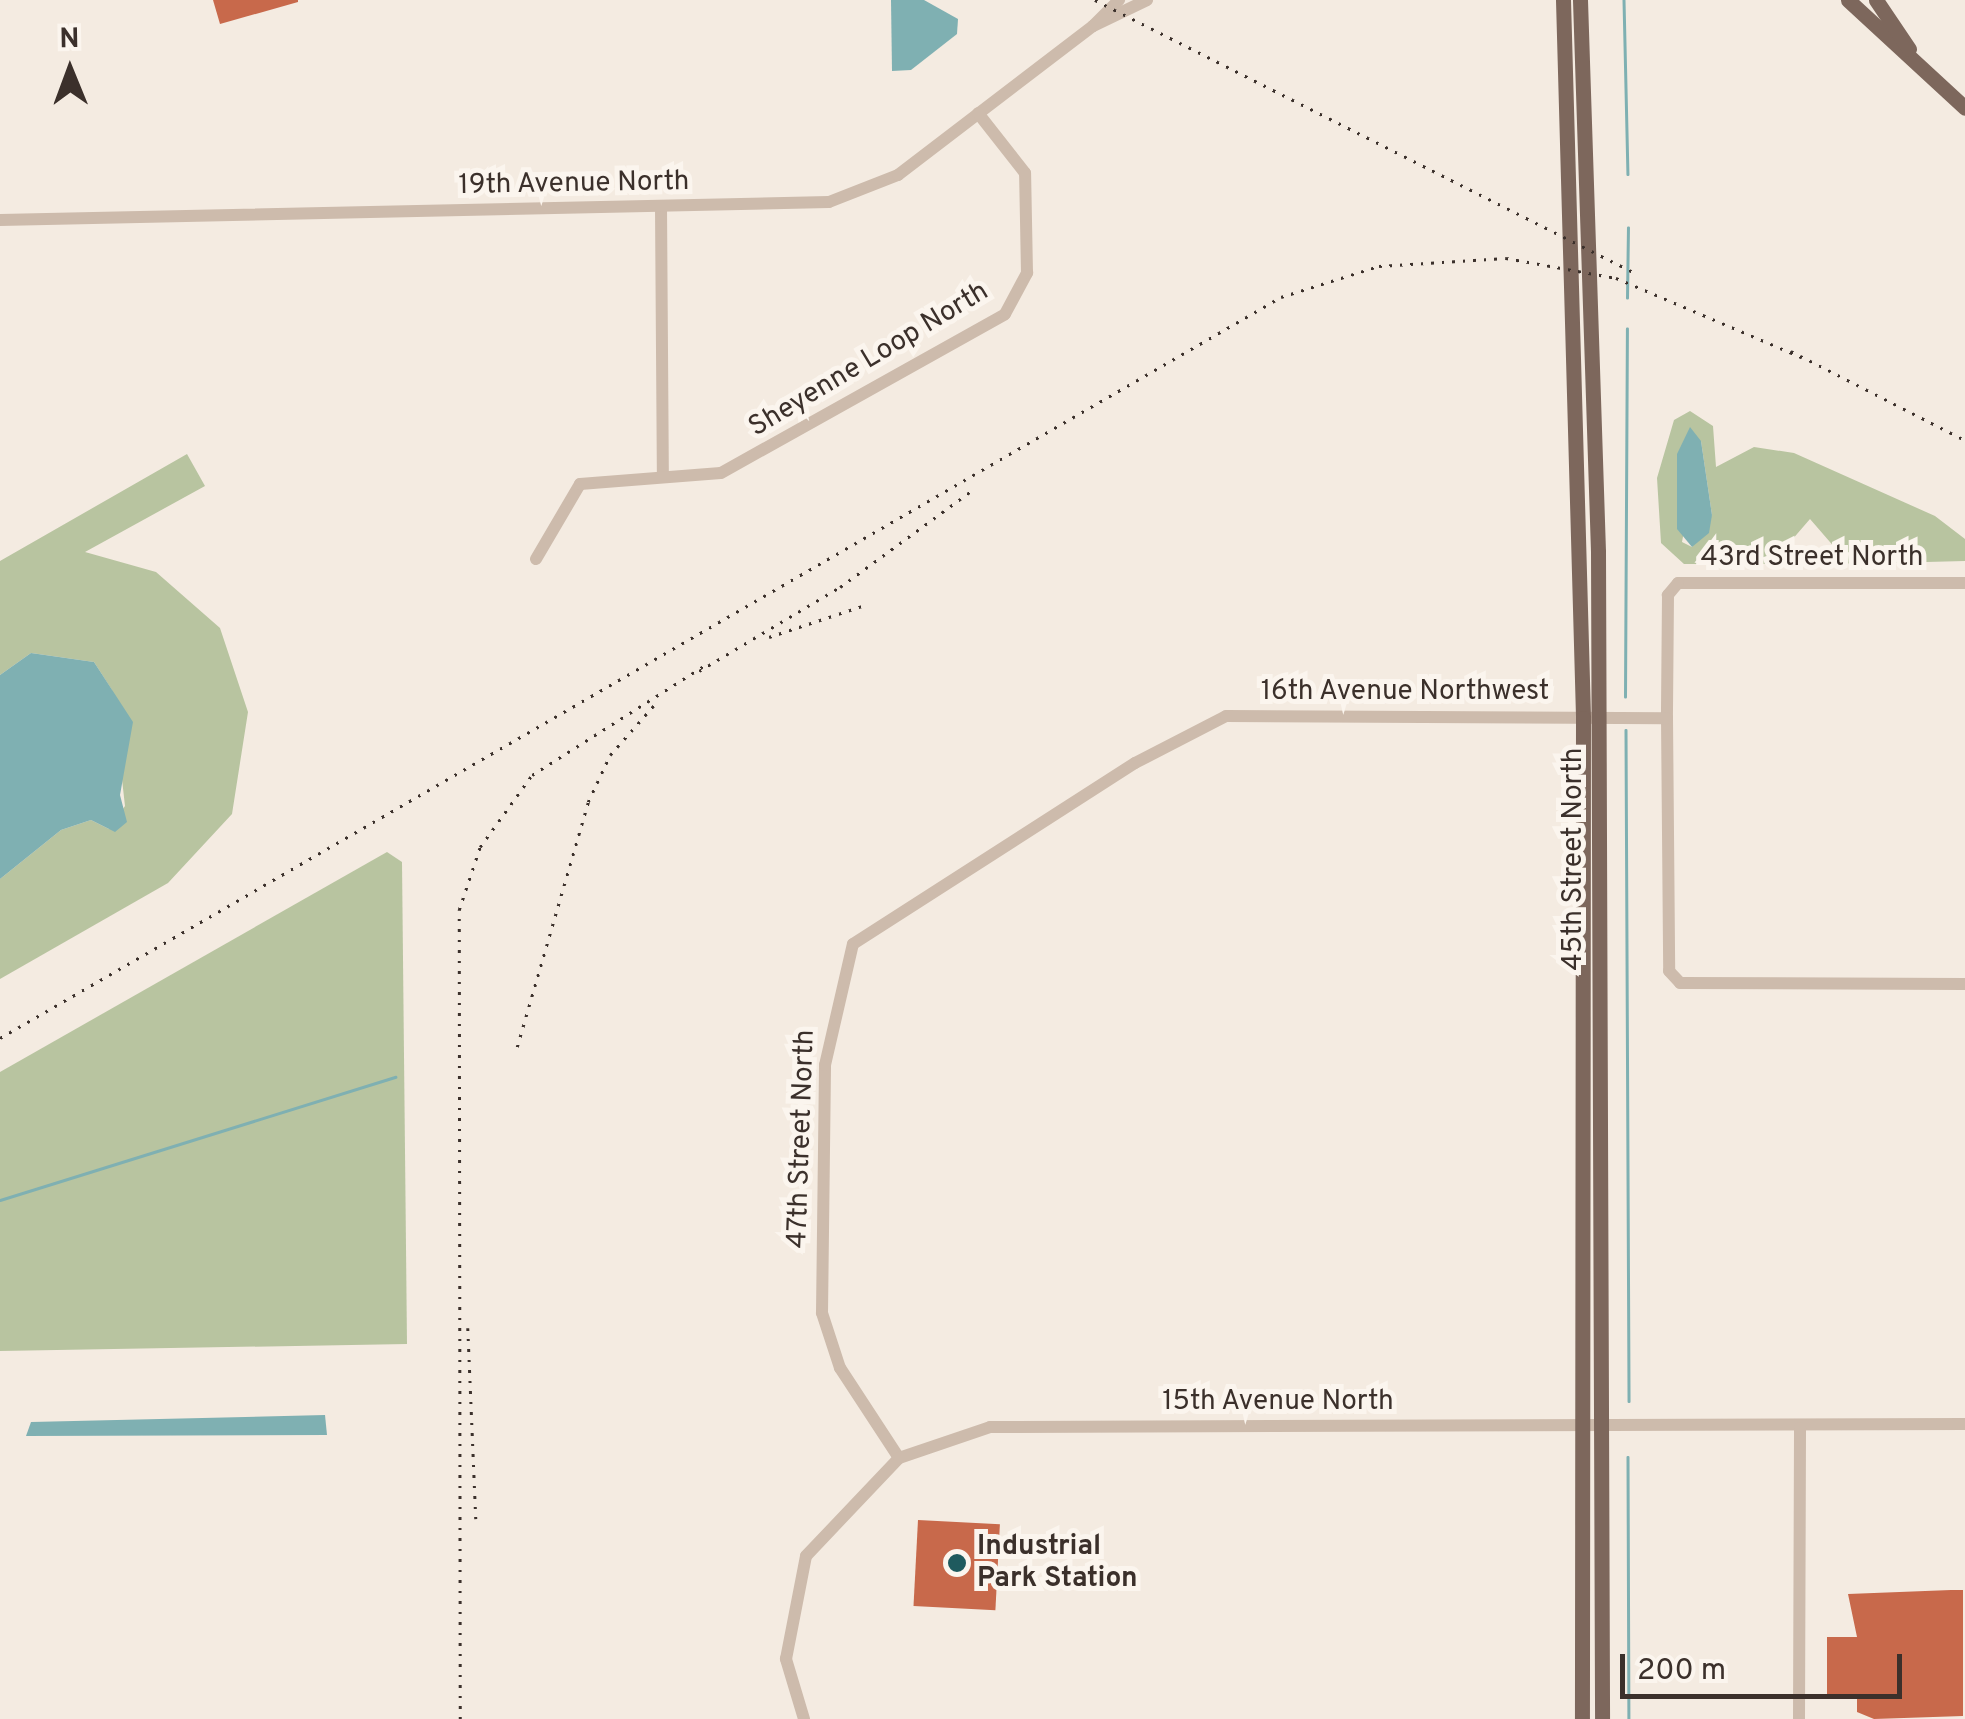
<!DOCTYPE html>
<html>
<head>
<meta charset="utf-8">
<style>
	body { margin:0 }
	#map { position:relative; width:1965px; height:1719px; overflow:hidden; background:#f4ebe1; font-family:Overpass,sans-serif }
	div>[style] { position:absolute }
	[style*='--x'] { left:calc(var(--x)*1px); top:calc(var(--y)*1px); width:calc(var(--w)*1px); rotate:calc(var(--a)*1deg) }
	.green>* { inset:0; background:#b8c4a0 }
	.water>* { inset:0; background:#7fb0b2 }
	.stream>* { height:2.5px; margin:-1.25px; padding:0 1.25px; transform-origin:1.25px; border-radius:1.25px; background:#7fb0b2 }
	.building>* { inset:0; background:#c8694b; transform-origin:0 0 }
	.minor>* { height:12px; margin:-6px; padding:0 6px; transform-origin:6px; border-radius:6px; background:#cdbbac }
	.major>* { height:15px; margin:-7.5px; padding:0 7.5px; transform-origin:7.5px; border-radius:7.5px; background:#7d675c }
	.rail>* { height:2.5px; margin-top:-1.25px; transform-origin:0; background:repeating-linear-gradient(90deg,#3b302b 0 2.5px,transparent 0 10.5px) }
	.dots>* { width:28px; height:28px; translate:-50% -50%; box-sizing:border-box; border:5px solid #fbf5ee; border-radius:50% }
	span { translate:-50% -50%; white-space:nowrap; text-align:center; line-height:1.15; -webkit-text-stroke:10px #fbf5ee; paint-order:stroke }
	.street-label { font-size:28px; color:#3b302b }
	.poi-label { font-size:28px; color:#3b302b; font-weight:700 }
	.left { translate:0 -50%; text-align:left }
	.north { position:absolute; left:20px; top:20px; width:100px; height:100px; -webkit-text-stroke:8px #fbf5ee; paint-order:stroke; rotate:359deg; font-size:28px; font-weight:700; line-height:40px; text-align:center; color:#3b302b }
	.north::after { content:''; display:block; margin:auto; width:35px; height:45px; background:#3b302b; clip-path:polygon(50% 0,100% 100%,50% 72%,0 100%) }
	.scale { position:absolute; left:1620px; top:1654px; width:282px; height:45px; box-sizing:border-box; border:5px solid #3b302b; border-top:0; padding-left:12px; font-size:30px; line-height:35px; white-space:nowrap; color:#3b302b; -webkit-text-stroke:8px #fbf5ee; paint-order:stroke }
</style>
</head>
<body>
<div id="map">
	<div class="green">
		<div style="clip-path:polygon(evenodd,1690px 411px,1713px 426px,1716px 467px,1754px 447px,1794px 453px,1935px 516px,1965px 539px,1965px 561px,1849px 564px,1810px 519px,1771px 564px,1684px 564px,1661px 543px,1657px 478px,1674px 420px,1690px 411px,1701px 441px,1712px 515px,1692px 547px,1682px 542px,1701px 441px)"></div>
		<div style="clip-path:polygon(187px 454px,205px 486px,85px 552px,156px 572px,220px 628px,248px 712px,232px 814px,168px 883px,0 979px,0 879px,61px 830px,91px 820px,109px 829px,125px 806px,112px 690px,94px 662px,31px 653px,0 675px,0 561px)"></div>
		<div style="clip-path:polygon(387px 852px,402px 862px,407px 1344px,0 1351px,0 1072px)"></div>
	</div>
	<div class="water">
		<div style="clip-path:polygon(891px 0,924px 0,958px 19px,957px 34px,911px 70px,892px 71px)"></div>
		<div style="clip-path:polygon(1690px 427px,1701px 441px,1712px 515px,1709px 533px,1692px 547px,1677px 529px,1677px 454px)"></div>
		<div style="clip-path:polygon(31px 653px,94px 662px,133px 722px,120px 795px,127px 822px,115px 832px,91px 820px,61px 830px,0 879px,0 675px)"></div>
		<div style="clip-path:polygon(325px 1415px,327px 1435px,26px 1436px,31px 1422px)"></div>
	</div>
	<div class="stream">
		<div style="--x:1624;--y:0;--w:174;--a:88.7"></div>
		<div style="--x:1627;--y:298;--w:70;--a:-89.2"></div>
		<div style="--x:1625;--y:697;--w:368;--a:-89.7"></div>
		<div style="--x:1626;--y:730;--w:671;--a:89.74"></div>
		<div style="--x:0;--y:1200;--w:414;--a:-17.3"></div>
		<div style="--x:1628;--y:1457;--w:262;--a:89.8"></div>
	</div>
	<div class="building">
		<div style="clip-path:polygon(213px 0,298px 0,298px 2px,220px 24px)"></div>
		<div style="left:918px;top:1520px;width:82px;height:86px;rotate:3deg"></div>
		<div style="clip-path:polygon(1951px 1590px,1963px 1590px,1963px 1716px,1874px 1719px,1857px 1712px,1857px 1694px,1827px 1694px,1827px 1637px,1857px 1637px,1848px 1594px)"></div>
	</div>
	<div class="minor">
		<div style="--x:1093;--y:26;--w:37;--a:-45"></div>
		<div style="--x:661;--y:207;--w:266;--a:89.6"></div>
		<div style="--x:0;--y:220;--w:829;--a:-1.24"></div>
		<div style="--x:829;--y:202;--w:74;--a:-21.4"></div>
		<div style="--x:898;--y:175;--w:245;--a:-37.4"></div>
		<div style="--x:1093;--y:26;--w:60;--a:-25.7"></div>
		<div style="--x:536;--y:559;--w:87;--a:-59.6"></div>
		<div style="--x:580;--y:484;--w:141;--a:-4.5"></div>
		<div style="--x:721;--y:473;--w:325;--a:-29.2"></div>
		<div style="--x:1005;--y:314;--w:47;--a:-61.8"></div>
		<div style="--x:1027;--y:273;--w:100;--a:-91.1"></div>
		<div style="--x:1025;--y:173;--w:76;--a:-128.1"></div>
		<div style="--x:1965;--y:583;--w:287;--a:180"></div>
		<div style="--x:1678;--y:583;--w:16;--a:130"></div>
		<div style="--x:1668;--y:595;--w:123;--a:90.5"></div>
		<div style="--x:1667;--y:718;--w:253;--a:89.5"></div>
		<div style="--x:1669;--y:971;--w:16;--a:47"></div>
		<div style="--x:1680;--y:983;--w:285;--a:0.2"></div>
		<div style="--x:899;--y:1458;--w:108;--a:-123.2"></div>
		<div style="--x:840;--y:1368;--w:58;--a:-108.1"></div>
		<div style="--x:822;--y:1313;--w:248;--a:-89.3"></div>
		<div style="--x:825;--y:1065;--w:124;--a:-77"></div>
		<div style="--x:853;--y:944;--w:335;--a:-32.7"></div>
		<div style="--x:1135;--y:763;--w:102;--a:-27.3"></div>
		<div style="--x:1226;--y:716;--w:441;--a:0.3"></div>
		<div style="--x:804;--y:1719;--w:63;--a:-106.7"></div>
		<div style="--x:786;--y:1659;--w:105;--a:-79"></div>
		<div style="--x:806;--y:1556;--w:135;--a:-46.5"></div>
		<div style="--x:899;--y:1458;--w:96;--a:-18.8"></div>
		<div style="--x:990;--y:1427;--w:975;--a:-0.18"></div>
		<div style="--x:1799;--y:1719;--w:291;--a:-89.8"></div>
	</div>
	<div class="major">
		<div style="--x:1563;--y:0;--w:718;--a:88.4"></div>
		<div style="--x:1583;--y:718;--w:1001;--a:90.06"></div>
		<div style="--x:1580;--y:0;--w:552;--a:88.13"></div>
		<div style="--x:1598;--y:552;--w:1167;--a:89.8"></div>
		<div style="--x:1848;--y:0;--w:159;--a:42.7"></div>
		<div style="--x:1876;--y:0;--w:59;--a:56"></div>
	</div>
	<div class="rail">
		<div style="--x:1095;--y:0;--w:605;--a:26.82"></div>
		<div style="--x:1791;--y:351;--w:195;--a:27.1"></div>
		<div style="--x:769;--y:637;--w:104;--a:-18.4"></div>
		<div style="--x:699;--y:671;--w:164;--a:-30.8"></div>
		<div style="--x:840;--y:587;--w:166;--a:-36.2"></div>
		<div style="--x:0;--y:1038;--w:1480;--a:-30.05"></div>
		<div style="--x:1281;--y:297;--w:103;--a:-17.6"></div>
		<div style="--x:1379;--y:266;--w:127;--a:-3.6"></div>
		<div style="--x:1506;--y:258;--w:112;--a:10.3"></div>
		<div style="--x:1616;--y:278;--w:204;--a:23.1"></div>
		<div style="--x:517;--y:1047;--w:255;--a:-73.8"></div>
		<div style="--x:588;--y:802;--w:52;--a:-64.9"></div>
		<div style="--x:610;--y:755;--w:68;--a:-48.6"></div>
		<div style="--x:468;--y:1328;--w:191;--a:87.6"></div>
		<div style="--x:460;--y:1719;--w:809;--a:-90.07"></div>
		<div style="--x:459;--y:910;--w:66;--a:-71.6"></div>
		<div style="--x:480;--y:847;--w:89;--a:-54.2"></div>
		<div style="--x:532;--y:775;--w:207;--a:-32.4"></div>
	</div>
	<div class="dots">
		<div style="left:957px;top:1563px;background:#1f5a5e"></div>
	</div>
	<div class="street-label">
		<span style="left:574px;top:184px;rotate:-1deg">19th Avenue North</span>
		<span style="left:869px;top:360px;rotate:-31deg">Sheyenne Loop North</span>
		<span style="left:1812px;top:558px">43rd Street North</span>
		<span style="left:1405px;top:692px">16th Avenue Northwest</span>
		<span style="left:1574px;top:859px;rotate:-90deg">45th Street North</span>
		<span style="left:802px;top:1139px;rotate:-88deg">47th Street North</span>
		<span style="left:1278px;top:1402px">15th Avenue North</span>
	</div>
	<div class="poi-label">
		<span class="left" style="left:977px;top:1563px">Industrial<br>Park Station</span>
	</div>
	<div class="north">N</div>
	<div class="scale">200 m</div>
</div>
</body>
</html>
